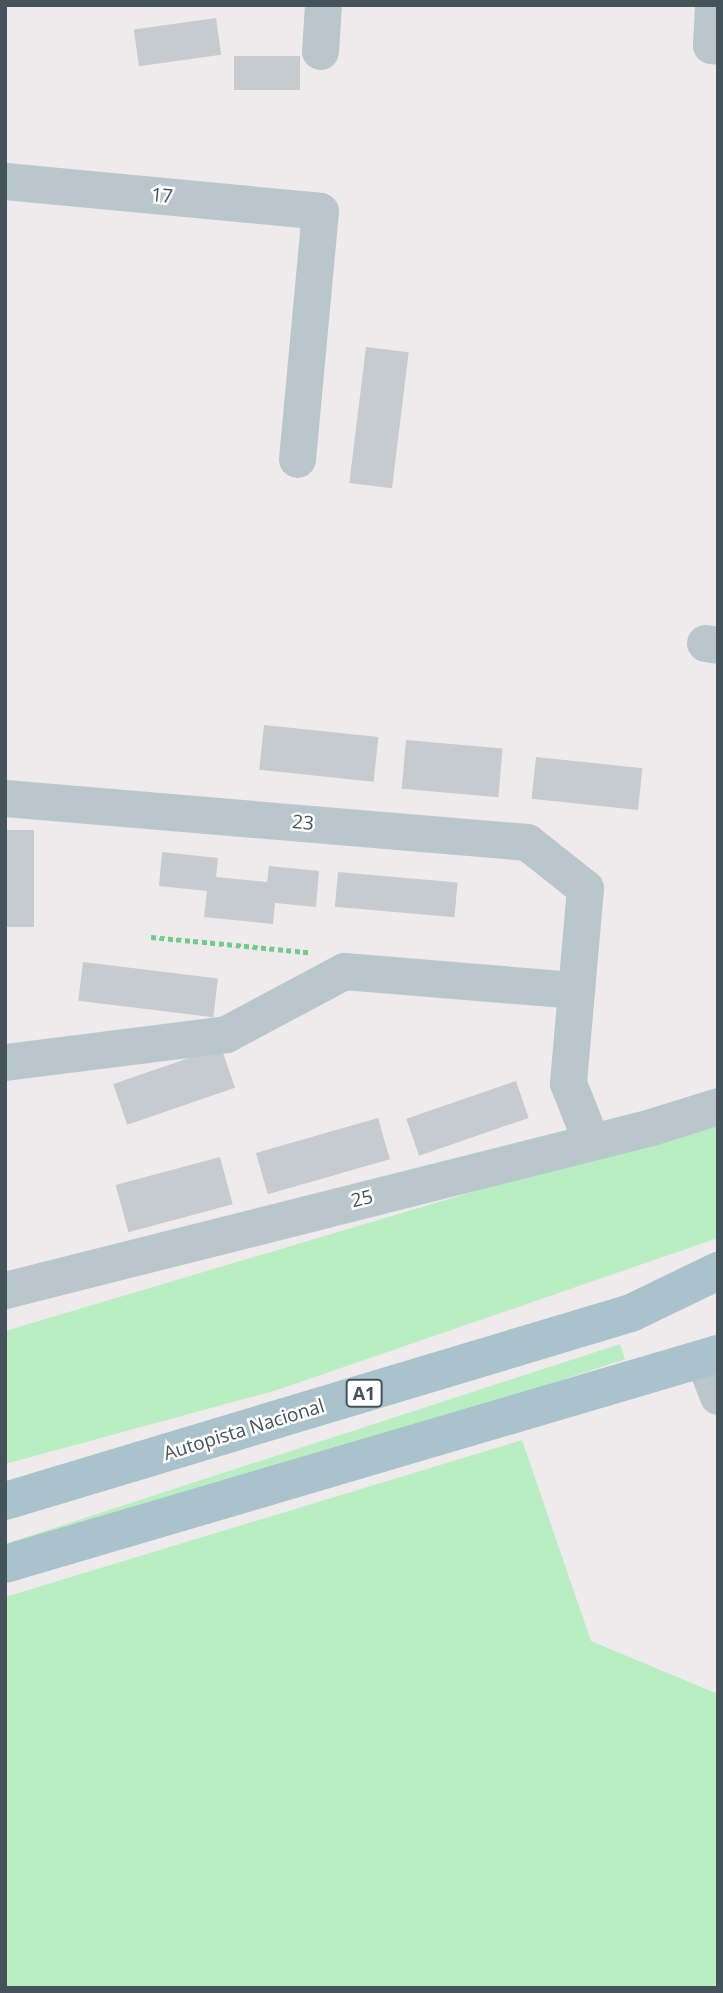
<!DOCTYPE html>
<html>
<head>
<meta charset="utf-8">
<style>
	body { margin:0 }
	#map { position:relative; width:723px; height:1993px; overflow:hidden; background:#efebec; font-family:"Open Sans",sans-serif }
	div>[style] { position:absolute }
	[style*='--x'] { left:calc(var(--x)*1px); top:calc(var(--y)*1px); width:calc(var(--w)*1px); rotate:calc(var(--a)*1deg) }
	.green>* { inset:0; background:#b8eec2; transform-origin:0 0 }
	.building>* { inset:0; background:#c5cbcf; transform-origin:0 0 }
	.path>* { height:4.5px; margin-top:-2.25px; transform-origin:0; background:repeating-linear-gradient(90deg,#70cc8d 0 5px,transparent 0 8.5px) }
	.minor>* { height:37px; margin:-18.5px; padding:0 18.5px; transform-origin:18.5px; border-radius:18.5px; background:#b9c7cc }
	.major>* { height:38px; margin:-19px; padding:0 19px; transform-origin:19px; border-radius:19px; background:#aac2cc }
	span { translate:-50% -50%; white-space:nowrap; text-align:center; line-height:1.15; -webkit-text-stroke:5px #fff; paint-order:stroke }
	.shield-label span { padding:2px 5px; background:#fff; border:2px solid; border-radius:5px; -webkit-text-stroke-width:0 }
	.shield-label { font-size:18px; color:#445359; font-weight:700 }
	.street-label { font-size:19px; color:#445359 }
	.frame { position:absolute; inset:0; border:7px solid #445359; pointer-events:none }
</style>
</head>
<body>
<div id="map">
	<div class="green">
		<div style="clip-path:polygon(718px 1119px,718px 1238px,277px 1390px,5px 1464px,5px 1331px)"></div>
		<div style="left:620px;top:1344px;width:16px;height:643px;rotate:72deg"></div>
		<div style="clip-path:polygon(522px 1440px,591px 1641px,718px 1694px,718px 1988px,5px 1988px,5px 1597px)"></div>
	</div>
	<div class="building">
		<div style="left:216px;top:18px;width:37px;height:83px;rotate:82deg"></div>
		<div style="left:234px;top:56px;width:66px;height:34px"></div>
		<div style="left:366px;top:347px;width:43px;height:137px;rotate:7deg"></div>
		<div style="left:264px;top:725px;width:115px;height:45px;rotate:6deg"></div>
		<div style="left:406px;top:740px;width:97px;height:49px;rotate:5deg"></div>
		<div style="left:536px;top:757px;width:107px;height:42px;rotate:6deg"></div>
		<div style="left:5px;top:830px;width:29px;height:97px"></div>
		<div style="clip-path:polygon(162px 852px,218px 858px,216px 877px,267px 882px,269px 866px,319px 871px,316px 907px,275px 903px,273px 924px,204px 917px,207px 891px,159px 886px)"></div>
		<div style="left:338px;top:872px;width:120px;height:35px;rotate:5deg"></div>
		<div style="left:83px;top:962px;width:136px;height:39px;rotate:7deg"></div>
		<div style="left:221px;top:1047px;width:43px;height:114px;rotate:71deg"></div>
		<div style="left:516px;top:1081px;width:39px;height:116px;rotate:71deg"></div>
		<div style="left:378px;top:1118px;width:43px;height:127px;rotate:74deg"></div>
		<div style="left:220px;top:1157px;width:49px;height:108px;rotate:75deg"></div>
	</div>
	<div class="path">
		<div style="--x:151;--y:937;--w:158;--a:5.5"></div>
	</div>
	<div class="minor">
		<div style="--x:713;--y:5;--w:40;--a:92.9"></div>
		<div style="--x:711;--y:45;--w:7;--a:8"></div>
		<div style="--x:320;--y:51;--w:46;--a:-86.3"></div>
		<div style="--x:5;--y:181;--w:316;--a:5.4"></div>
		<div style="--x:320;--y:211;--w:249;--a:95.3"></div>
		<div style="--x:705;--y:643;--w:13;--a:9"></div>
		<div style="--x:5;--y:798;--w:524;--a:4.82"></div>
		<div style="--x:527;--y:842;--w:74;--a:38.4"></div>
		<div style="--x:585;--y:888;--w:196;--a:95"></div>
		<div style="--x:568;--y:1083;--w:62;--a:68.4"></div>
		<div style="--x:5;--y:1062;--w:223;--a:-7.2"></div>
		<div style="--x:226;--y:1034;--w:134;--a:-28.1"></div>
		<div style="--x:344;--y:971;--w:233;--a:4.7"></div>
		<div style="--x:5;--y:1290;--w:666;--a:-14.16"></div>
		<div style="--x:651;--y:1127;--w:70;--a:-17.4"></div>
		<div style="--x:703;--y:1358;--w:41;--a:68.5"></div>
	</div>
	<div class="major">
		<div style="--x:5;--y:1501;--w:654;--a:-16.72"></div>
		<div style="--x:631;--y:1313;--w:97;--a:-25.8"></div>
		<div style="--x:5;--y:1564;--w:743;--a:-16.41"></div>
	</div>
	<div class="shield-label">
		<span style="left:364px;top:1393px">A1</span>
	</div>
	<div class="street-label">
		<span style="left:162px;top:196px;rotate:5deg">17</span>
		<span style="left:303px;top:823px;rotate:5deg">23</span>
		<span style="left:362px;top:1199px;rotate:-14deg">25</span>
		<span style="left:244px;top:1430px;rotate:-17deg">Autopista Nacional</span>
	</div>
	<div class="frame"></div>
</div>
</body>
</html>
